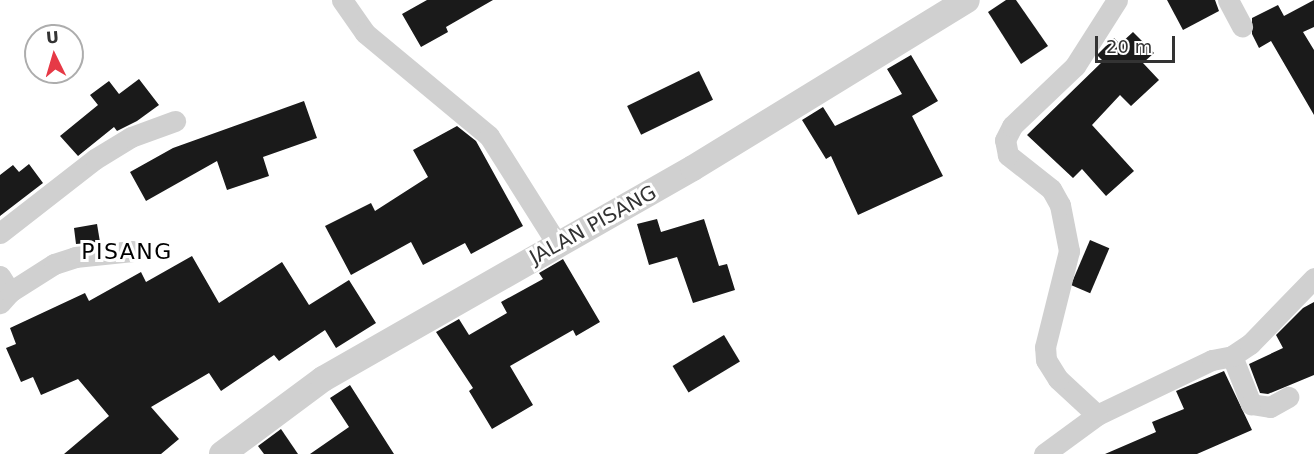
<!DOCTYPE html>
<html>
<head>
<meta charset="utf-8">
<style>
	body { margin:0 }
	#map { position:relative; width:1314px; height:454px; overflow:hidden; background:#fff; font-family:"DejaVu Sans",sans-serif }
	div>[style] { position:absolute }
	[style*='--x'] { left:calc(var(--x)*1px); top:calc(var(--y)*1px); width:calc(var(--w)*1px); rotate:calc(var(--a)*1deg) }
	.building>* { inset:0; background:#1a1a1a; transform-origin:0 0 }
	.minor>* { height:21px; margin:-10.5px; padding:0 10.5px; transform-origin:10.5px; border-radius:10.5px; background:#d0d0d0 }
	.tertiary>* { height:26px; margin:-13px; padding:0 13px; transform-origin:13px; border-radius:13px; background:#d0d0d0 }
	span { translate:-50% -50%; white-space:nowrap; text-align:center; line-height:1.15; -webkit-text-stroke:6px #fff; paint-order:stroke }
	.street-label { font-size:20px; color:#333 }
	.quarter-label { font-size:22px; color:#000; letter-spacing:1.5px }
	.north { position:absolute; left:24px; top:24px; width:60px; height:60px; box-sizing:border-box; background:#fff; border:2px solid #adadad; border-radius:50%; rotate:355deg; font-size:16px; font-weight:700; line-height:24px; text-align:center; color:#333 }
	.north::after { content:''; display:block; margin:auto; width:21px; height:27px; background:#e63946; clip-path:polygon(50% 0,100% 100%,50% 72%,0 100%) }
	.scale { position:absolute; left:1095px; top:36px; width:80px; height:27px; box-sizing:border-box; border:3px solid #333; border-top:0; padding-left:8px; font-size:18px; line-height:21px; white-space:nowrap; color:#333; -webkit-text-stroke:4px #fff; paint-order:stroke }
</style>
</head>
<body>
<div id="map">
	<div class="building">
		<div style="clip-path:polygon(427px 0,493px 0,446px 27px,448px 32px,421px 47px,402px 14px)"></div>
		<div style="clip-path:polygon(1006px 0,1016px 0,1048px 46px,1021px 64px,988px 12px)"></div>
		<div style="clip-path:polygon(1167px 0,1215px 0,1219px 11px,1183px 30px)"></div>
		<div style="clip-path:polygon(1314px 0,1314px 27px,1303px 32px,1314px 50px,1314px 115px,1271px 41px,1259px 48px,1252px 34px,1252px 18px,1278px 5px,1284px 16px)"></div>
		<div style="clip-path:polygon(1133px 32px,1154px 53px,1143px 63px,1159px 80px,1131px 106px,1120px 95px,1092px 125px,1134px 171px,1106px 196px,1082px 169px,1073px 178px,1027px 135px,1103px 61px,1097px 55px,1114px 38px,1120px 44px)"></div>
		<div style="clip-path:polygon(911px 55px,938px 101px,912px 116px,943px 176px,858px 215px,831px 156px,826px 159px,802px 120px,823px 107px,835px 126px,902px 94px,887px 69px)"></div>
		<div style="left:699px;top:71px;width:32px;height:80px;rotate:64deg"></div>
		<div style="clip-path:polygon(139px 79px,159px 105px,137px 121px,117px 131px,114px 127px,78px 156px,60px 136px,98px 105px,90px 95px,109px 81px,119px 94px)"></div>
		<div style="clip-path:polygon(304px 101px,317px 138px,263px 157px,269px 176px,227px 190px,217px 161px,146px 201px,130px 172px,173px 148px)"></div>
		<div style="clip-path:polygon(457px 126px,476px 141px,523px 226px,471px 254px,465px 243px,423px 265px,411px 242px,351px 275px,325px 226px,371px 203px,375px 211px,428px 177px,413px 150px)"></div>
		<div style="clip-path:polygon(29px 164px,43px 183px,0 216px,0 175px,13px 165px,19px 172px)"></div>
		<div style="clip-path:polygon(657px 219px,661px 232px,704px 219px,719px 266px,727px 264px,735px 290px,693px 303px,677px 257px,649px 265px,637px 224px)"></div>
		<div style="clip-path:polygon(97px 224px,100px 242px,76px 244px,74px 228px)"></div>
		<div style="left:1090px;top:240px;width:21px;height:49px;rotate:23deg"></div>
		<div style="clip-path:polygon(192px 256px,219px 303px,282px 262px,309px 305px,349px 280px,376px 323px,336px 348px,325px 330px,279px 361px,274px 355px,221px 391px,209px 373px,151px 407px,179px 439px,161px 454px,64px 454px,109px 416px,78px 379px,41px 395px,33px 377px,21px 382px,6px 348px,16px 344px,10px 328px,85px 293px,89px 301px,141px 272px,146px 282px)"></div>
		<div style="clip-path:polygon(563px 259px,600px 322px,576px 336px,573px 330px,510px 366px,533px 405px,492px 429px,469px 391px,473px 388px,436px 332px,459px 319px,469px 335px,507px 313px,501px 302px,543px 279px,539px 273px)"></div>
		<div style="clip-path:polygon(1314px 302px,1314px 375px,1268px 394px,1260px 393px,1249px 364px,1283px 348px,1276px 335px,1303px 308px)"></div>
		<div style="left:724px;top:335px;width:31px;height:60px;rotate:59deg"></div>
		<div style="clip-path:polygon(1224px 371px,1252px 430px,1197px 454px,1105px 454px,1156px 432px,1152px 422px,1184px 409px,1176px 391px)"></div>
		<div style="clip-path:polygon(350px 385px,394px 454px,310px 454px,349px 427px,330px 398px)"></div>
		<div style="clip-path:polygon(281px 429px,298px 454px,264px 454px,258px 446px)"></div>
	</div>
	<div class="minor">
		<div style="--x:342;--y:0;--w:40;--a:55.1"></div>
		<div style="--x:365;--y:33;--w:161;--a:39.7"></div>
		<div style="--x:489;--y:136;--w:129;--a:57.7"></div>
		<div style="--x:1228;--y:0;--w:30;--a:62"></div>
		<div style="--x:0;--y:233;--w:120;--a:-37.9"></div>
		<div style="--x:95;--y:159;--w:42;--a:-31.4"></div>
		<div style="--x:131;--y:137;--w:47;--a:-20"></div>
		<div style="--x:0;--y:276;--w:19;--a:58"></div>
		<div style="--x:10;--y:292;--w:15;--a:132"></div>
		<div style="--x:10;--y:292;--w:52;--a:-32.5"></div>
		<div style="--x:54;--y:264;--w:22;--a:-18"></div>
		<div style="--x:75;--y:257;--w:58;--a:-5.9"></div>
		<div style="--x:1232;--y:356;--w:52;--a:68.4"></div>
		<div style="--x:1251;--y:404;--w:19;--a:9"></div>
		<div style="--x:1270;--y:407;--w:21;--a:-29"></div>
		<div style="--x:1097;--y:415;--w:127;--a:-25.6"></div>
		<div style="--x:1212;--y:360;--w:20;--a:-11"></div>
		<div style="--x:1232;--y:356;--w:22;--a:-34"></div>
		<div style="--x:1250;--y:344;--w:92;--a:-45.9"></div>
		<div style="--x:1044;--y:454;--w:66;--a:-36.3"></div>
		<div style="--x:1097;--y:415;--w:53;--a:-137.3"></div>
		<div style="--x:1058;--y:379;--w:22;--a:-122"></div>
		<div style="--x:1046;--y:360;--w:13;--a:-94"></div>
		<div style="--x:1045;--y:347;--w:99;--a:-76"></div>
		<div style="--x:1069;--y:251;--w:47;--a:-101.1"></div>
		<div style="--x:1060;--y:205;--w:18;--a:-119"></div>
		<div style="--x:1051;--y:189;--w:55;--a:-141.7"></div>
		<div style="--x:1008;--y:155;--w:15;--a:-101"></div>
		<div style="--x:1005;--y:140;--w:16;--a:-63"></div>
		<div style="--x:1012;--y:126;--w:87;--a:-43.6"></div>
		<div style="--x:1075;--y:66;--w:78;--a:-57.5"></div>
	</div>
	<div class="tertiary">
		<div style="--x:222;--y:454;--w:126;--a:-36.6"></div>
		<div style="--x:323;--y:379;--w:426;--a:-29.7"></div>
		<div style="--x:693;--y:168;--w:321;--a:-31.5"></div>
	</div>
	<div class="street-label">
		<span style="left:593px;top:225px;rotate:-29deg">JALAN PISANG</span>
	</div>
	<div class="quarter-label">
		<span style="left:127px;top:252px">PISANG</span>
	</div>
	<div class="north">U</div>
	<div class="scale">20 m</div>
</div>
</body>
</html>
